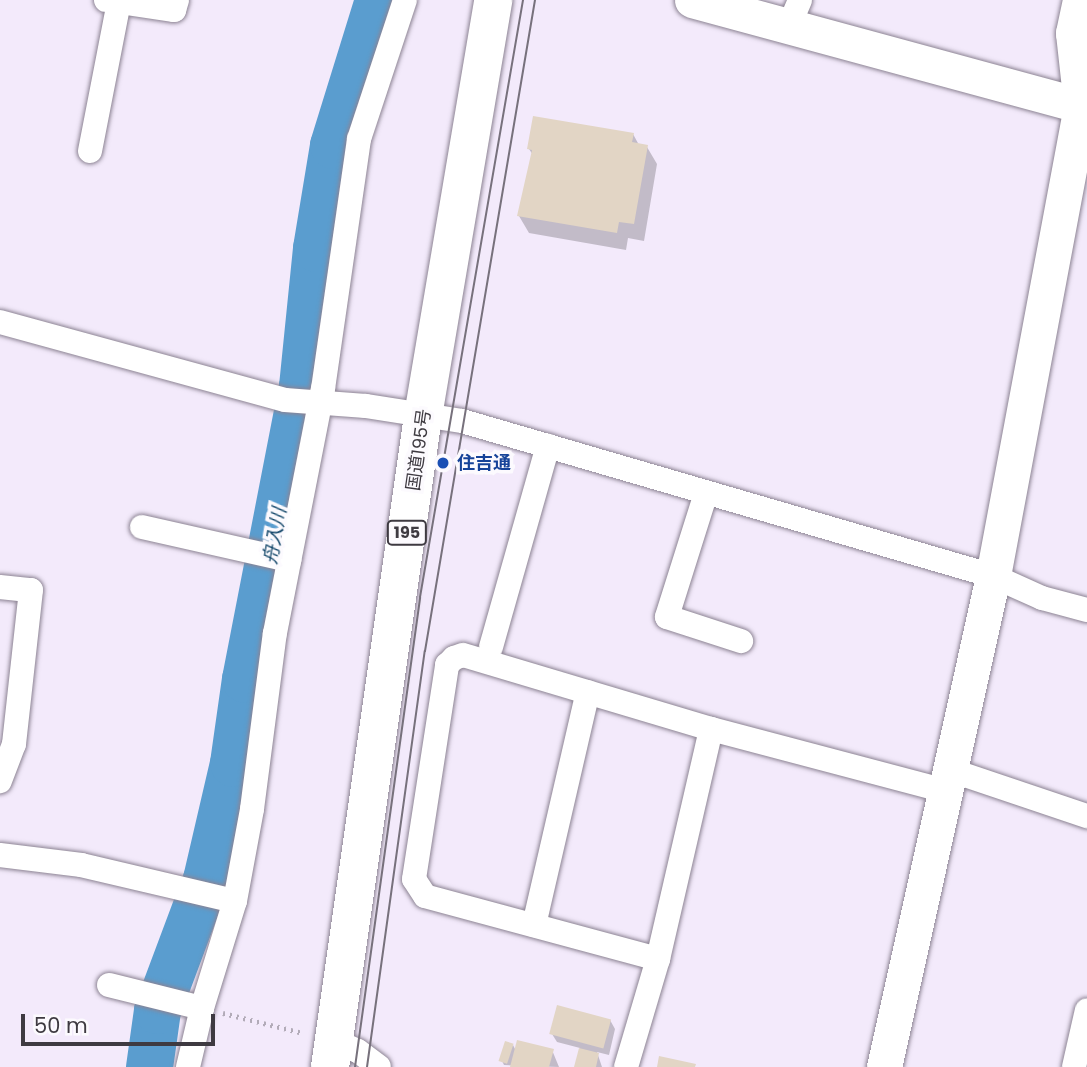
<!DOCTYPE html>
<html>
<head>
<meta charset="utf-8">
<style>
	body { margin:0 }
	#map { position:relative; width:1087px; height:1067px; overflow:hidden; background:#f3eafb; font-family:Poppins,"Noto Sans JP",sans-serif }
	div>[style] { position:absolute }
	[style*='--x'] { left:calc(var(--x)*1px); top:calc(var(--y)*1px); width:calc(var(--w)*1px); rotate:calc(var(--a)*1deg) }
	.shadow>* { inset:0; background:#0003 }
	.river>* { height:47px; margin:-23.5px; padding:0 23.5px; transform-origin:23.5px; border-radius:23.5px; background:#5a9dcf }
	.building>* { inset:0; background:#e2d5c5; transform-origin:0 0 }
	.path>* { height:4.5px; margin-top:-2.25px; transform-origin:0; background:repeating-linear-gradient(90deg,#b2abb8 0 2px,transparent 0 7px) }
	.roads { filter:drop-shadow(0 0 2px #8c8393) drop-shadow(0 0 2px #8c8393) }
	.street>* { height:24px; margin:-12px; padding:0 12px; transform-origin:12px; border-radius:12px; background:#fff }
	.secondary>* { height:35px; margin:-17.5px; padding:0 17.5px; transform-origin:17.5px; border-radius:17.5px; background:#fff }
	.highway>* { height:38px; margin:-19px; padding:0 19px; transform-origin:19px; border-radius:19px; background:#fff }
	.tram>* { height:2px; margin:-1px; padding:0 1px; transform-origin:1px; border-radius:1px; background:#77717c }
	.dots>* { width:19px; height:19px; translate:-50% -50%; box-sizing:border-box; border:4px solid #fcfafe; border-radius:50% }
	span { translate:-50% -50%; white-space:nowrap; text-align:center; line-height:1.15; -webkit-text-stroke:7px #fcfafe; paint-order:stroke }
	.shield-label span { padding:2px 5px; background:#fcfafe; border:2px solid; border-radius:5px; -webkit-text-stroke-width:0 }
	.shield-label { font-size:16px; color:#3e3a41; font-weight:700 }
	.street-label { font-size:18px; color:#3e3a41 }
	.transit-label { font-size:18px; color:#164399; font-weight:700 }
	.left { translate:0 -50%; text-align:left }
	.water-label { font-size:19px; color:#15486b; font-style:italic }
	.scale { position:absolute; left:21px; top:1014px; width:194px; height:32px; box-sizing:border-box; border:4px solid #3e3a41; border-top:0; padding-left:9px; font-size:21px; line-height:24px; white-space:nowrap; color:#3e3a41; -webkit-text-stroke:5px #fcfafe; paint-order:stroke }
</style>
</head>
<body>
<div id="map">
	<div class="shadow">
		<div style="clip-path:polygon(633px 134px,639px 145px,647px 147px,657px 164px,644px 241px,628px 238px,626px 250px,529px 233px,519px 216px,533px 155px,529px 149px)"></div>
		<div style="clip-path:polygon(610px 1020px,615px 1029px,609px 1055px,597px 1052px,602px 1067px,576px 1067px,580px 1048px,557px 1042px,552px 1034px)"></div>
		<div style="clip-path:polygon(513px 1045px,516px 1051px,552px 1050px,559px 1067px,504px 1065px,502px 1061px)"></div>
	</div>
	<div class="river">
		<div style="--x:149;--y:1067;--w:58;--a:-82"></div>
		<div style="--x:157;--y:1010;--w:140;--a:-69.5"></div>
		<div style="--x:206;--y:879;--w:119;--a:-76.9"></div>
		<div style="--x:233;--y:763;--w:85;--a:-81.9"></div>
		<div style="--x:245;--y:679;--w:298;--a:-79"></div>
		<div style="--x:302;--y:386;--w:139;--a:-84.2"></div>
		<div style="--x:316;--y:248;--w:104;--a:-80.6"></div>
		<div style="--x:333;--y:145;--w:152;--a:-72.8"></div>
	</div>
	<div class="building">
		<div style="clip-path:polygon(533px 116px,634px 133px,632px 142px,648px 145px,634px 224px,619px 222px,617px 233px,517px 216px,532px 150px,527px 149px)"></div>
		<div style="left:557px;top:1005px;width:56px;height:30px;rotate:15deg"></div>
		<div style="clip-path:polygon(517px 1040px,554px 1049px,549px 1067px,510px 1067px)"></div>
		<div style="left:505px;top:1041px;width:9px;height:21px;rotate:18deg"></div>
		<div style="clip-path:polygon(579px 1048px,599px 1053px,596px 1067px,574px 1067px)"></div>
		<div style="clip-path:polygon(659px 1056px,696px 1064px,695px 1067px,657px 1067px)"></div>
	</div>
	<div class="path">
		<div style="--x:223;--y:1013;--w:82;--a:14"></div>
	</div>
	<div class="roads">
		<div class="street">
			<div style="--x:106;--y:0;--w:69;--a:8.4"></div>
			<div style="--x:174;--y:10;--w:10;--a:-73"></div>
			<div style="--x:789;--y:26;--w:28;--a:-67"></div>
			<div style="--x:90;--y:151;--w:152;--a:-79"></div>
			<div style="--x:0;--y:322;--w:295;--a:15.3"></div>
			<div style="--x:285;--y:400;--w:81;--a:4.2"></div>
			<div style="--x:366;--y:406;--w:97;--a:8.9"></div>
			<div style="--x:462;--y:421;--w:553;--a:16.27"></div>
			<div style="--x:993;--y:576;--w:54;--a:24.2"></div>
			<div style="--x:1042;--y:598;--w:47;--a:14.9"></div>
			<div style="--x:706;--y:493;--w:130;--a:107.5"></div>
			<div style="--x:667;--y:617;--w:78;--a:18"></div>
			<div style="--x:142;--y:527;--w:151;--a:12.7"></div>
			<div style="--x:0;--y:587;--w:31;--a:6"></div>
			<div style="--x:31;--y:590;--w:155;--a:96.3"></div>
			<div style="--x:14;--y:744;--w:40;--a:111"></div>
			<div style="--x:491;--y:647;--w:209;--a:-74.2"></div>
			<div style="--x:950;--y:770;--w:145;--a:18.6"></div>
			<div style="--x:0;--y:855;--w:82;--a:7"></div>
			<div style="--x:81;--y:865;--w:158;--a:13.2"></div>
			<div style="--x:534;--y:925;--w:239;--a:-77"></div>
			<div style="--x:658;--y:959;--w:241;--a:-164.9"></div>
			<div style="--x:425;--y:896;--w:20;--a:-123"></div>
			<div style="--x:414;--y:879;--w:217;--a:-81.2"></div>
			<div style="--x:447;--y:665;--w:10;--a:-45"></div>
			<div style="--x:454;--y:658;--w:9;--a:-18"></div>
			<div style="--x:463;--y:655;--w:259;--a:16.6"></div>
			<div style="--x:711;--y:729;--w:243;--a:14.8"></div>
			<div style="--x:109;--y:985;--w:96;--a:13.9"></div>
			<div style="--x:333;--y:1040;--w:27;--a:24"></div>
			<div style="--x:358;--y:1051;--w:26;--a:37"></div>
			<div style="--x:188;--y:1067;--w:61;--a:-76.7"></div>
			<div style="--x:202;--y:1008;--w:112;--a:-72.9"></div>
			<div style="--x:235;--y:901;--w:94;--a:-79.5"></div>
			<div style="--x:252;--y:809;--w:177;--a:-82.6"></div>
			<div style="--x:275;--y:633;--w:249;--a:-78.9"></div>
			<div style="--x:323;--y:389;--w:253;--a:-81.8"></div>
			<div style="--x:359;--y:139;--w:146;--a:-71.7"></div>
			<div style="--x:626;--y:1067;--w:113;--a:-73.5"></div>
			<div style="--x:658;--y:959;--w:236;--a:-77"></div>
			<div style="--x:1074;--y:1067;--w:58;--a:-77.2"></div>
		</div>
		<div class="secondary">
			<div style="--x:692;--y:0;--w:409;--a:15.2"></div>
			<div style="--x:1080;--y:0;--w:34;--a:102"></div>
			<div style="--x:1073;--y:33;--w:72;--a:83.7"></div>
			<div style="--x:884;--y:1067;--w:503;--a:-77.48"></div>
			<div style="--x:993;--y:576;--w:479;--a:-79.4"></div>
			<div style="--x:1081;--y:105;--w:14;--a:-65"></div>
		</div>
		<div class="highway">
			<div style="--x:330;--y:1067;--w:658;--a:-81.87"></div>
			<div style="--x:423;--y:416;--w:422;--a:-80.4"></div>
		</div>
	</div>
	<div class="tram">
		<div style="--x:355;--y:1067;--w:474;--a:-82.1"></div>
		<div style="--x:420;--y:597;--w:606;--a:-80.21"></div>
		<div style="--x:367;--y:1067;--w:420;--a:-82.1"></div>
		<div style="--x:425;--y:651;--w:660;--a:-80.41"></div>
	</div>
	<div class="dots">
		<div style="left:443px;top:463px;background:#1a4fb4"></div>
	</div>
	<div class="shield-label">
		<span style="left:407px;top:533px">195</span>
	</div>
	<div class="street-label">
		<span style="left:419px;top:450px;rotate:-82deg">国道195号</span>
	</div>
	<div class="transit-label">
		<span class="left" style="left:457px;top:463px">住吉通</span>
	</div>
	<div class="water-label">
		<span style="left:275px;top:536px;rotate:-80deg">舟入川</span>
	</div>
	<div class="scale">50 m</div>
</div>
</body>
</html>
